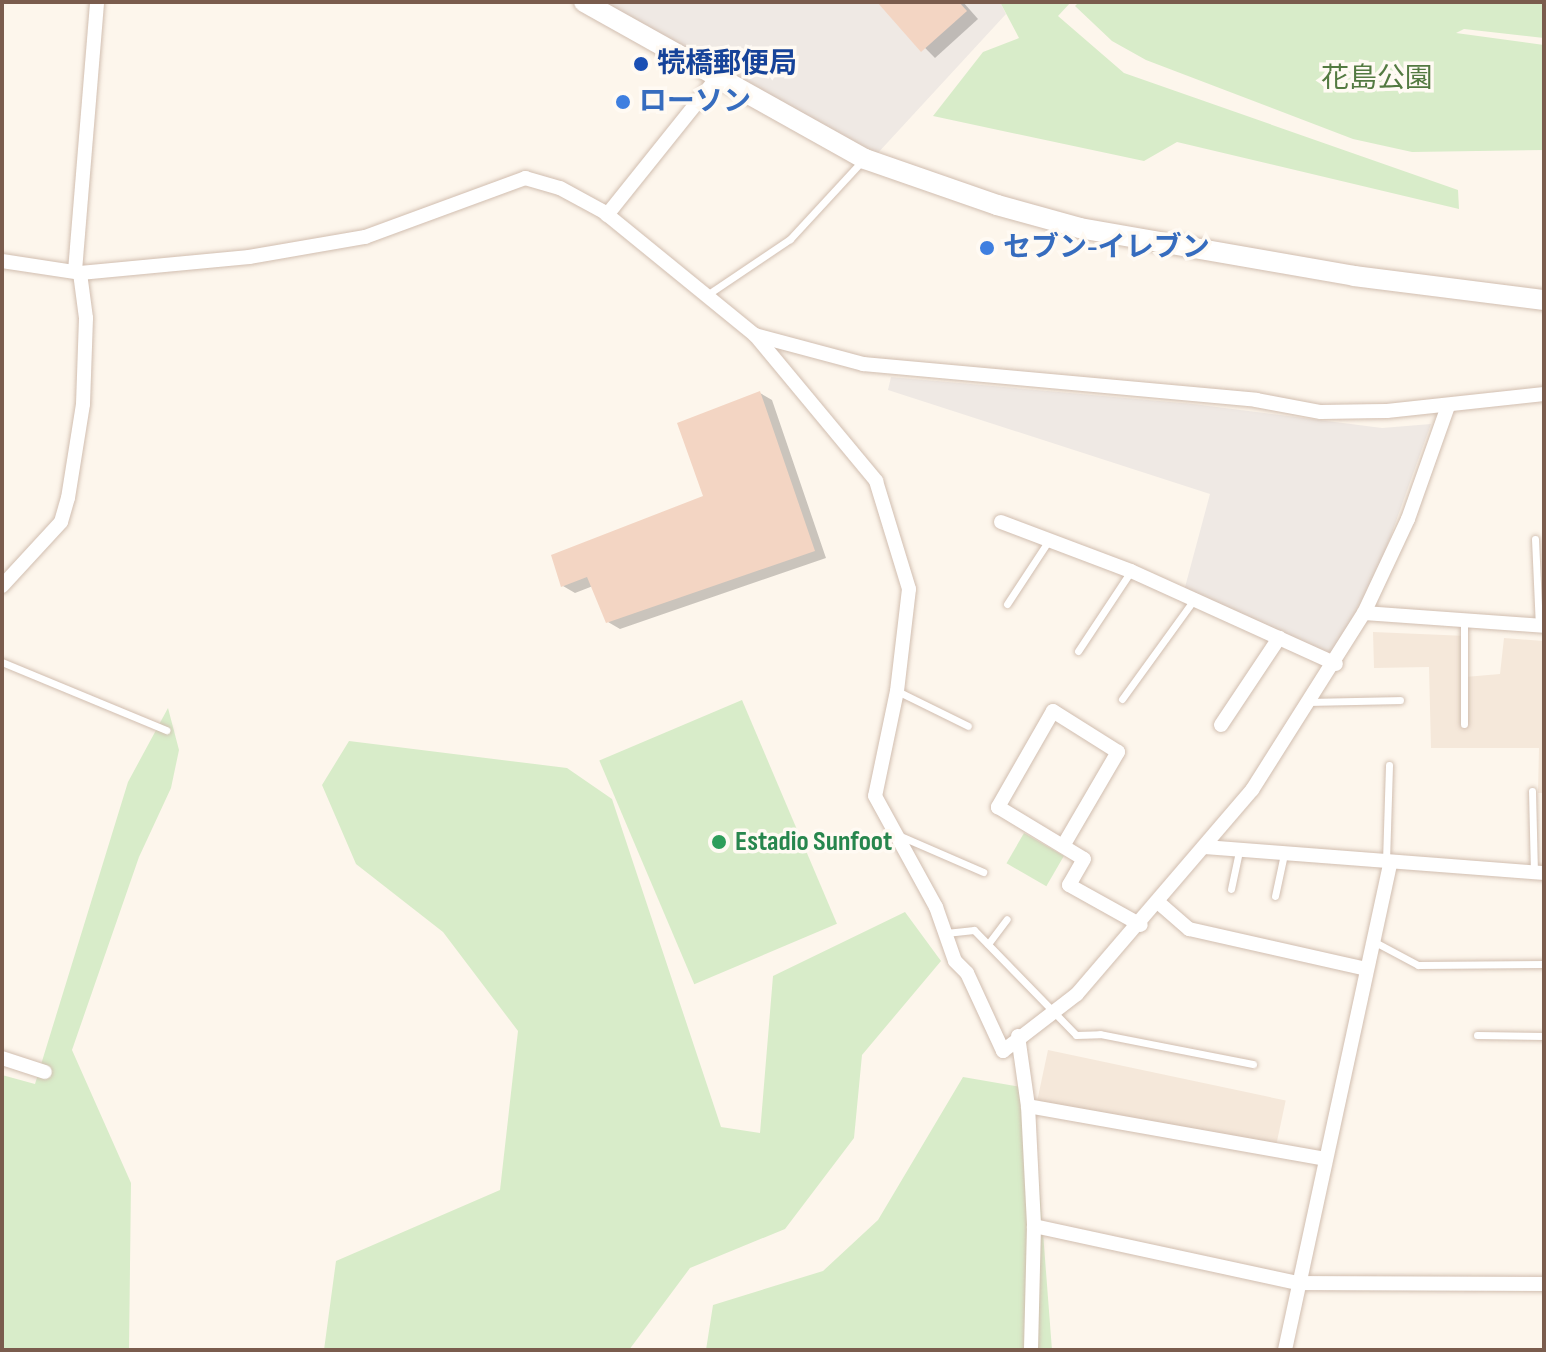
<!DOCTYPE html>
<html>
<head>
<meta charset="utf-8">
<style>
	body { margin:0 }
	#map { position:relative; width:1546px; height:1352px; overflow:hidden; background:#fdf6ec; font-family:"Sofia Sans Condensed","Noto Sans JP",sans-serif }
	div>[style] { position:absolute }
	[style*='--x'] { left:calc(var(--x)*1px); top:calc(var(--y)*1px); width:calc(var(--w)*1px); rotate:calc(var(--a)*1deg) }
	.residential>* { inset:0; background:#f5e8da; transform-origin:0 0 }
	.industrial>* { inset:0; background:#efe9e4 }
	.green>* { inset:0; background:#d8ecc9; transform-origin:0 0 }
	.shadow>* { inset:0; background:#0003 }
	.building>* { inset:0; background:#f3d5c3 }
	.roads { filter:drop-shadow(0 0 2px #d1beb0) drop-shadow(0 0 2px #d1beb0) }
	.lane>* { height:7px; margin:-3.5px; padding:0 3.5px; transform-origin:3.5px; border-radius:3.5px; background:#fff }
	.street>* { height:14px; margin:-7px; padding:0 7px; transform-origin:7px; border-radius:7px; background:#fff }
	.secondary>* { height:20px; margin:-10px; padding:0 10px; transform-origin:10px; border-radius:10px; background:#fff }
	.dots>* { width:22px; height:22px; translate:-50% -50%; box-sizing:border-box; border:4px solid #fffaf3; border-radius:50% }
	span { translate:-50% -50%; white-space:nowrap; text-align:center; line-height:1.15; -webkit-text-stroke:7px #fffaf3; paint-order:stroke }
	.transit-label { font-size:28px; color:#164399; font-weight:700 }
	.left { translate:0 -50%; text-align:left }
	.park-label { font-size:28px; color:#537a41 }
	.shop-label { font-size:28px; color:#366cbe; font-weight:700 }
	.leisure-label { font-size:28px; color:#27864d; font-weight:700 }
	.frame { position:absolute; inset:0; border:4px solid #7a5c4d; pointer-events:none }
</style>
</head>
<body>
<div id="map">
	<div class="residential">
		<div style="clip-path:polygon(1373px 632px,1467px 636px,1465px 677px,1500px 674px,1504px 638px,1544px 641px,1544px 793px,1538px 793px,1539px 748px,1431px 748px,1429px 667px,1374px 668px)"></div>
		<div style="left:1048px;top:1050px;width:243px;height:56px;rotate:12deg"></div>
	</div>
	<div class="industrial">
		<div style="clip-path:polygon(601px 2px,1000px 2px,1006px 14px,876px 155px)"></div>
		<div style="clip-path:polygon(891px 377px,1193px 404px,1382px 428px,1431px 424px,1377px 574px,1332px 656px,1184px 591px,1210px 494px,888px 390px)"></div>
	</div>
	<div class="green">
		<div style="clip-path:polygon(1000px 2px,1071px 2px,1058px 16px,1124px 73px,1458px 190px,1459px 209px,1177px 142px,1144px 161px,933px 116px,983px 52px,1019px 38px)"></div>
		<div style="clip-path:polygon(1079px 2px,1544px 2px,1544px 38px,1464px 29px,1456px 33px,1544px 45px,1544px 150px,1412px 152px,1353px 139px,1146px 60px,1112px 41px,1075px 6px)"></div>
		<div style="left:742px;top:700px;width:243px;height:155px;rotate:67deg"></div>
		<div style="clip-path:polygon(168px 708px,179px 750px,171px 788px,139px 857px,72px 1050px,131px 1183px,129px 1350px,2px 1350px,2px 1075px,35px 1084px,128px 782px)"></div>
		<div style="clip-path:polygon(349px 741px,567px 768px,612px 799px,721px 1127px,760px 1133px,773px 976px,905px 912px,941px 961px,862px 1055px,854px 1138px,785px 1229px,690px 1268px,629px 1350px,324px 1350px,336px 1261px,500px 1190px,518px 1031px,443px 932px,356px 864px,322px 785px)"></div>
		<div style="left:1024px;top:833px;width:46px;height:35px;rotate:30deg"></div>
		<div style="clip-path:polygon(963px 1077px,1032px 1089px,1052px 1350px,706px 1350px,713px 1305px,823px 1271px,878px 1220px)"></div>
	</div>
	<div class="shadow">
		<div style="clip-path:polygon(880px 2px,963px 2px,978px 19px,935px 58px)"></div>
		<div style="clip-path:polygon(760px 393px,772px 400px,826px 558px,620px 629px,608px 622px,593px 586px,575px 593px,563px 586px,706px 497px)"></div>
	</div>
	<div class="building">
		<div style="clip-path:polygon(877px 2px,959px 2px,967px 11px,921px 52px)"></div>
		<div style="clip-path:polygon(760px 391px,815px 551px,606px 623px,587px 577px,561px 587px,551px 555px,703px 496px,677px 423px)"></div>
	</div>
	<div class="roads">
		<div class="lane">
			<div style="--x:707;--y:295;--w:100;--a:-34"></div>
			<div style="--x:790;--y:239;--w:108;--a:-47.3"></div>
			<div style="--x:1535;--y:539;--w:87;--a:87.4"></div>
			<div style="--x:1007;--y:604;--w:77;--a:-56.7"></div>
			<div style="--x:1464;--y:620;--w:104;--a:90"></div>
			<div style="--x:1078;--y:651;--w:96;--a:-56.5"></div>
			<div style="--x:2;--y:662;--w:178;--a:22.5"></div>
			<div style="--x:897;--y:691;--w:79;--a:26.2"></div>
			<div style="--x:1122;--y:699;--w:121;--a:-54.1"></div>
			<div style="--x:1311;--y:702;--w:89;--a:-1.3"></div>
			<div style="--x:1532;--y:791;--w:81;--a:88.6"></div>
			<div style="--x:898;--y:835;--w:93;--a:23.5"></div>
			<div style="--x:1386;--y:861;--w:96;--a:-88.2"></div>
			<div style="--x:1231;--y:889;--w:40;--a:-78"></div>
			<div style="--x:1275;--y:896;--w:43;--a:-77.9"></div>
			<div style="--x:946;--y:933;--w:28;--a:-6"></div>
			<div style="--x:974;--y:930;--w:146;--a:45.8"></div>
			<div style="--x:1076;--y:1035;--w:24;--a:-2"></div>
			<div style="--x:1100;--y:1034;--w:156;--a:11.1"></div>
			<div style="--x:1373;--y:941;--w:51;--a:28.1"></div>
			<div style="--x:1418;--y:965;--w:126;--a:-0.5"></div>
			<div style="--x:988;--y:944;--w:31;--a:-53"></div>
			<div style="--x:1477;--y:1035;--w:67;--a:0.9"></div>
		</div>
		<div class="street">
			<div style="--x:607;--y:215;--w:174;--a:-51.3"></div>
			<div style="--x:2;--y:261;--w:79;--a:8.7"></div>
			<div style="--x:80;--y:273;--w:170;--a:-5.4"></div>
			<div style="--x:249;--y:257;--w:118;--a:-9.8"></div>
			<div style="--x:365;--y:237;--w:171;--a:-20.2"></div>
			<div style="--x:525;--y:178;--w:36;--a:16"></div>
			<div style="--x:560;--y:188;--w:50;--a:28.6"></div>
			<div style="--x:604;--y:212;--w:195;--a:39.2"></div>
			<div style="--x:755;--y:335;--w:112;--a:15"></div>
			<div style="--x:863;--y:364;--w:395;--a:5.2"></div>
			<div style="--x:1256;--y:400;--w:66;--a:10.5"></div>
			<div style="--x:1321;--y:412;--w:66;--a:-0.9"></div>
			<div style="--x:1387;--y:411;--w:158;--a:-6.2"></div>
			<div style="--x:75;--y:271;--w:270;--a:-85.3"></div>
			<div style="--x:755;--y:335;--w:190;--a:50.3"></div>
			<div style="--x:876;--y:481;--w:113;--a:73"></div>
			<div style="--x:909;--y:589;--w:103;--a:96.7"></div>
			<div style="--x:897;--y:691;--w:107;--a:101.8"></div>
			<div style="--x:875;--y:796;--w:127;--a:61.2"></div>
			<div style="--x:936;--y:907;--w:57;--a:70.6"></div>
			<div style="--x:955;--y:961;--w:17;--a:45"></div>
			<div style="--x:967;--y:973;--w:86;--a:65.2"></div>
			<div style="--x:1003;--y:1051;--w:93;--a:-37.6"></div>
			<div style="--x:1077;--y:994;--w:269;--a:-49.4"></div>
			<div style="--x:1252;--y:790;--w:209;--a:-57.7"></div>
			<div style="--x:1364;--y:613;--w:104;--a:-64.9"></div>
			<div style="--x:1408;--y:519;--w:120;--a:-70.5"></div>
			<div style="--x:1001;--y:522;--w:139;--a:20.7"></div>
			<div style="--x:1131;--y:571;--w:225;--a:24.4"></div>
			<div style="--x:2;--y:586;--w:87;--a:-47.3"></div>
			<div style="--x:61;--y:522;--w:25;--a:-74"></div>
			<div style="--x:68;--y:498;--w:95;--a:-80.9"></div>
			<div style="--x:83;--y:404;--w:86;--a:-88"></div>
			<div style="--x:86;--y:318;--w:45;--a:-97.6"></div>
			<div style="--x:1364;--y:613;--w:180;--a:4.1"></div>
			<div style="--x:1221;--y:725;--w:105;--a:-56.3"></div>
			<div style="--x:1063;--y:846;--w:109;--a:-59.7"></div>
			<div style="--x:1118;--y:752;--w:77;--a:-147.8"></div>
			<div style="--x:1053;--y:711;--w:111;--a:119.8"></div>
			<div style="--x:998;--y:807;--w:100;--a:31.2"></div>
			<div style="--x:1084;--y:859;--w:30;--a:120"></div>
			<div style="--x:1069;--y:885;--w:82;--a:29.1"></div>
			<div style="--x:1205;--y:847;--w:340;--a:4.4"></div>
			<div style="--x:1159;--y:903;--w:40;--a:41"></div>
			<div style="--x:1189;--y:929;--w:182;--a:12.7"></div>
			<div style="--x:1018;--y:1036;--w:71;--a:81.9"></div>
			<div style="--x:1028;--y:1106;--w:120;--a:87.1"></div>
			<div style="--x:1034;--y:1226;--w:124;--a:91.4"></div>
			<div style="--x:2;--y:1058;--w:45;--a:18"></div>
			<div style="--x:1028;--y:1106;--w:302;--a:10.1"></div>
			<div style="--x:1034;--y:1226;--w:269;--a:12.2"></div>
			<div style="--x:1297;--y:1283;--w:247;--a:0.2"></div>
			<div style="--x:1285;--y:1350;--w:498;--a:-77.8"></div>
		</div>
		<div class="secondary">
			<div style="--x:584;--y:2;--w:322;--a:29.2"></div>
			<div style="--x:865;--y:159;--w:140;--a:19.2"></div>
			<div style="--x:997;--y:205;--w:86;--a:15.5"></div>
			<div style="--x:1080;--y:228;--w:278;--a:9.9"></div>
			<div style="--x:1354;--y:276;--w:192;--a:7.2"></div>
		</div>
	</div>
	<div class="dots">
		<div style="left:641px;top:64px;background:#1a4fb4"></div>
		<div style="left:623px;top:102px;background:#3f7fe0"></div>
		<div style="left:987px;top:248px;background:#3f7fe0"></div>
		<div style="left:719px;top:842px;background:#2e9e5b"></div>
	</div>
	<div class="transit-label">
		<span class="left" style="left:657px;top:64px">㸿橋郵便局</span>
	</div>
	<div class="park-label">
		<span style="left:1377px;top:79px">花島公園</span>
	</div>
	<div class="shop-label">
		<span class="left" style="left:639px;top:102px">ローソン</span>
		<span class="left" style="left:1003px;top:248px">セブン-イレブン</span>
	</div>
	<div class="leisure-label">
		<span class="left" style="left:735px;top:842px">Estadio Sunfoot</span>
	</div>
	<div class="frame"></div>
</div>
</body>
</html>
